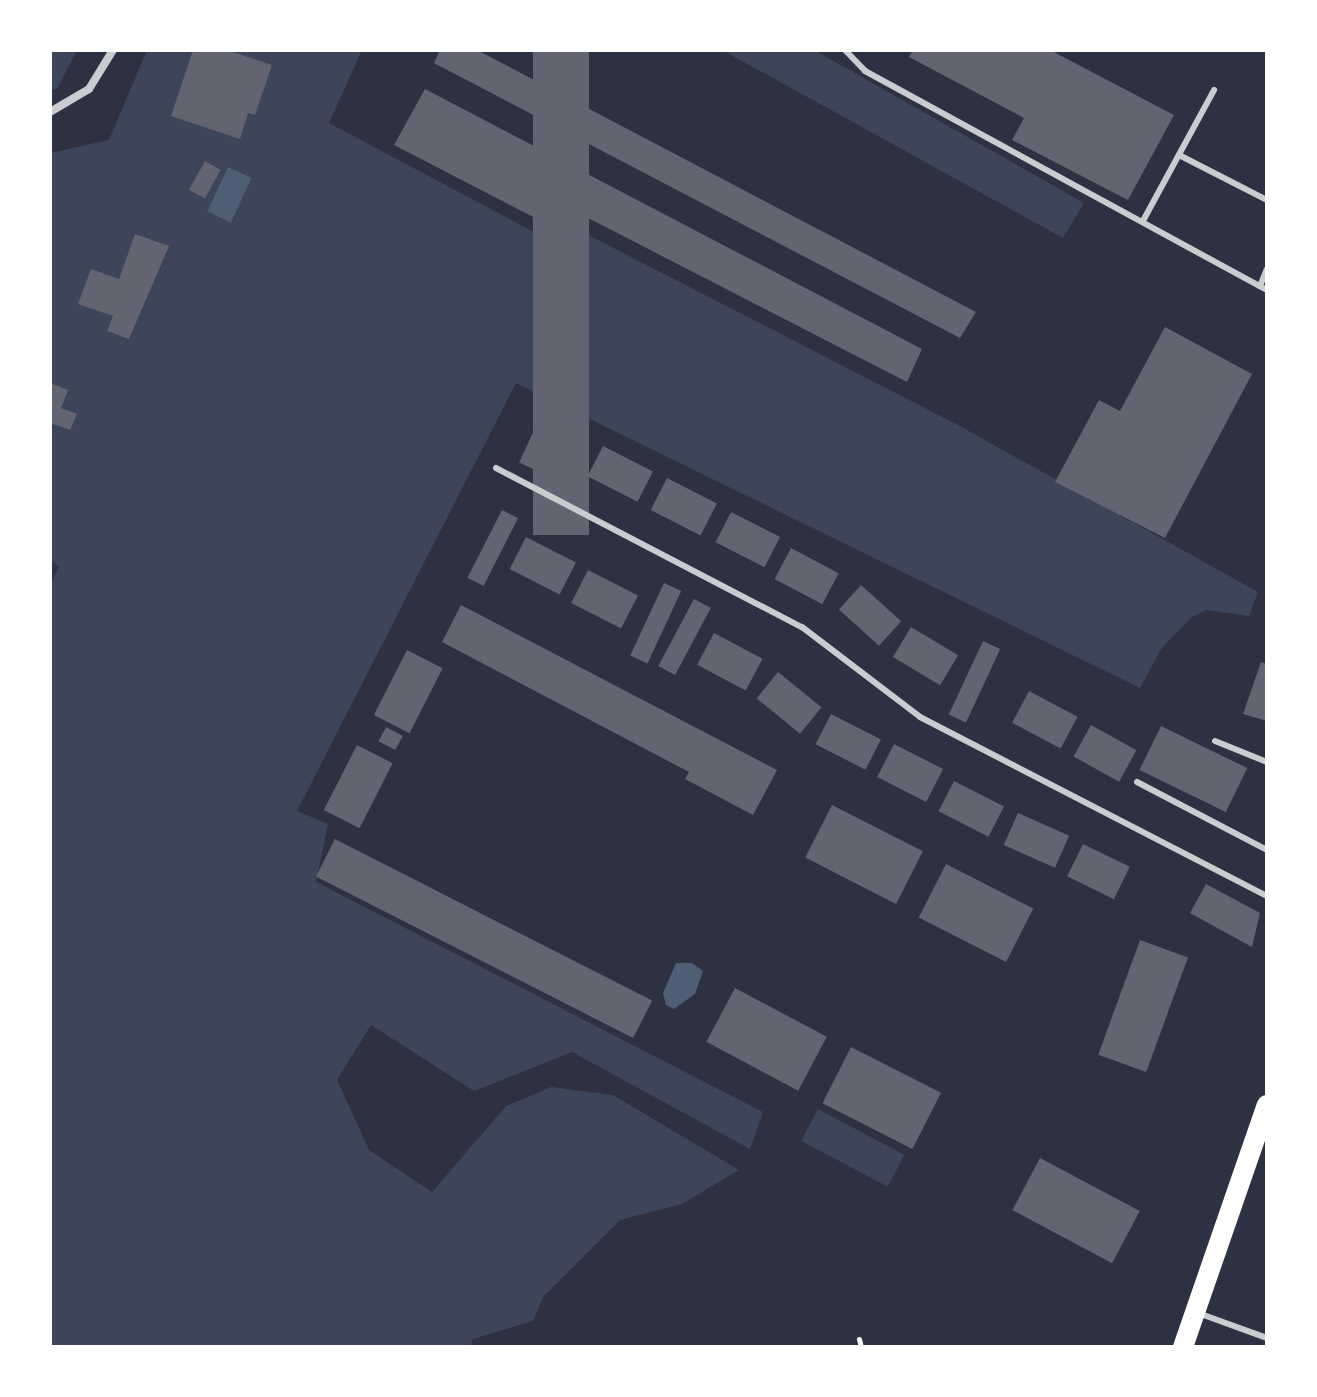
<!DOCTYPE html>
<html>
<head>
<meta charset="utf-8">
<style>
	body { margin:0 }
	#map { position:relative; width:1317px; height:1397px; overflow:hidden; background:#2d3142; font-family:"DM Sans",sans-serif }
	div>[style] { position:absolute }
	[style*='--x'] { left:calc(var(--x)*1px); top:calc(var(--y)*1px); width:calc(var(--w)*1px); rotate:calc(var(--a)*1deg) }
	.green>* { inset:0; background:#3c4559; transform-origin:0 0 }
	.water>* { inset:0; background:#4f5d75; transform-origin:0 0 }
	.building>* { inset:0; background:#626471; transform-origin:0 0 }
	.path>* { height:5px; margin:-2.5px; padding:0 2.5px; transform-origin:2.5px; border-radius:2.5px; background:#fff }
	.service>* { height:6px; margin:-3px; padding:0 3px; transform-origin:3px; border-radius:3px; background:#caccd0 }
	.minor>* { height:8px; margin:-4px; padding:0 4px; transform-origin:4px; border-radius:4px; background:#caccd0 }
	.primary>* { height:20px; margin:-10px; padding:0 10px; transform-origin:10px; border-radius:10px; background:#fff }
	span { translate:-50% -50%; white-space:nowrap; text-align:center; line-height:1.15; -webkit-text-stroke:7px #fff; paint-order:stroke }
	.frame { position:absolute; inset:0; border:52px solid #fff; pointer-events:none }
</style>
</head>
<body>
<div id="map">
	<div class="green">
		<div style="clip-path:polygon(50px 50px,77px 50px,57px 89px,50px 90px)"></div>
		<div style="clip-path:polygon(147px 50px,362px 50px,329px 123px,547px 239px,559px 220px,958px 425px,1258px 592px,1249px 616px,1206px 610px,1192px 617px,1161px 649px,1140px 688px,516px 383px,297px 811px,328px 824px,316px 882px,763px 1112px,750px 1149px,572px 1052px,474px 1091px,371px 1025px,337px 1080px,369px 1150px,432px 1192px,506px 1106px,551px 1087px,613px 1095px,739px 1170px,682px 1204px,620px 1220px,543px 1297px,533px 1321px,473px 1339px,470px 1347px,50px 1347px,50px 584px,59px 567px,50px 560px,50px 153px,109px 140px)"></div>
		<div style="clip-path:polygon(722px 50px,814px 50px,1084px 203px,1063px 238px)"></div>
		<div style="left:818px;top:1109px;width:98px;height:36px;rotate:28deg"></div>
	</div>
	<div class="water">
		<div style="left:228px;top:167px;width:26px;height:49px;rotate:25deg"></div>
		<div style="clip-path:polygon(676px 963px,692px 963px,703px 971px,695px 994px,674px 1009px,666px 1005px,663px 993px)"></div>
	</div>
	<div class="building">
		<div style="clip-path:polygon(193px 50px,227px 50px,272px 65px,255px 115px,248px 113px,240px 139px,171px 116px)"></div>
		<div style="clip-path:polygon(440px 50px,477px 50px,976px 312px,960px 338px,434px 63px)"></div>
		<div style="left:533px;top:50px;width:56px;height:485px"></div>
		<div style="clip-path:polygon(913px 50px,1050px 50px,1174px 115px,1128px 200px,1012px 140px,1024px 118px,909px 57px)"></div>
		<div style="clip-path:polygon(425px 89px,922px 349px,907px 382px,557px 202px,543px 222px,394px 145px)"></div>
		<div style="left:205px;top:161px;width:18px;height:33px;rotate:29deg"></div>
		<div style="clip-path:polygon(135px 234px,169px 246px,129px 339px,107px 331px,113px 316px,78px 304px,91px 269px,119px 279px)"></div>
		<div style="clip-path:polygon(1165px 327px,1252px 374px,1165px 538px,1055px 482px,1099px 400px,1120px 411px)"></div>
		<div style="clip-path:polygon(50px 383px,68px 390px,61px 408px,77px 414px,70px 430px,50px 423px)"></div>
		<div style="left:544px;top:409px;width:19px;height:59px;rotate:25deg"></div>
		<div style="left:603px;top:446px;width:56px;height:34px;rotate:27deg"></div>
		<div style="left:667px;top:478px;width:56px;height:36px;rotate:27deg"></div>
		<div style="left:502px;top:510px;width:18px;height:76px;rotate:27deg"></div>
		<div style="left:731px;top:512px;width:55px;height:34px;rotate:27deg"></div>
		<div style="left:526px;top:537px;width:56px;height:36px;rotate:27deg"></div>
		<div style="left:791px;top:548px;width:54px;height:35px;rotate:28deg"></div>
		<div style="left:588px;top:570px;width:56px;height:37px;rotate:27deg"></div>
		<div style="left:664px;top:583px;width:19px;height:80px;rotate:25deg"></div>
		<div style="left:861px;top:585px;width:54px;height:33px;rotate:42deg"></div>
		<div style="left:694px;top:599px;width:19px;height:76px;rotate:28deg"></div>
		<div style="clip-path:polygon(461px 605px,777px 770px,753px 815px,685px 779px,689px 772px,442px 642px)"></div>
		<div style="left:911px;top:627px;width:55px;height:35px;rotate:31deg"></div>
		<div style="left:714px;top:633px;width:55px;height:36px;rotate:28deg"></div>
		<div style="left:983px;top:641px;width:19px;height:81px;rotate:25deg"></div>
		<div style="left:407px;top:650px;width:40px;height:73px;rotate:27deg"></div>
		<div style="clip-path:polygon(1261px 662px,1267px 664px,1267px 721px,1243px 714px)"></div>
		<div style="left:778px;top:672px;width:56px;height:34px;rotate:39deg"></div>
		<div style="left:1029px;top:691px;width:55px;height:36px;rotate:28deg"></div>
		<div style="left:831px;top:714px;width:56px;height:34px;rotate:27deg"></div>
		<div style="left:1091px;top:725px;width:52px;height:36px;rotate:29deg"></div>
		<div style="left:1161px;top:726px;width:96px;height:49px;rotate:26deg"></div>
		<div style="left:386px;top:727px;width:19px;height:16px;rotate:28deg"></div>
		<div style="left:894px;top:744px;width:55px;height:37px;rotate:27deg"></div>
		<div style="left:357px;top:745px;width:40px;height:73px;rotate:27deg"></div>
		<div style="left:954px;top:781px;width:56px;height:34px;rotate:27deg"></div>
		<div style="left:832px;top:805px;width:102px;height:59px;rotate:27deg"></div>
		<div style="left:1018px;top:813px;width:56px;height:35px;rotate:24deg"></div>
		<div style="left:335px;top:839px;width:356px;height:42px;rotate:27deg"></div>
		<div style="left:1083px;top:844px;width:52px;height:36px;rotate:26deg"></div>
		<div style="left:946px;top:864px;width:98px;height:60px;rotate:27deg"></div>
		<div style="clip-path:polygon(1206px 884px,1260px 913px,1252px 947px,1190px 913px)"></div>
		<div style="left:1140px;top:940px;width:51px;height:122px;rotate:20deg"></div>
		<div style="left:735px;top:988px;width:104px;height:61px;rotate:28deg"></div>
		<div style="left:851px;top:1047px;width:101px;height:63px;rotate:27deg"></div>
		<div style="left:1040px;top:1158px;width:113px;height:59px;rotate:28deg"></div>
	</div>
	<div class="path">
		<div style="--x:859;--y:1339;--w:8;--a:76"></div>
	</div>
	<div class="service">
		<div style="--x:845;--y:50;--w:29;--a:46"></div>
		<div style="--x:865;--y:71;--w:458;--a:28.6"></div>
		<div style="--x:1179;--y:155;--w:99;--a:27.1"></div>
		<div style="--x:1144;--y:219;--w:147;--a:-61.5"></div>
		<div style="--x:1260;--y:286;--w:18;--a:-68"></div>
		<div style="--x:496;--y:468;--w:345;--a:27.5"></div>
		<div style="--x:802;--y:627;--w:148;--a:37.3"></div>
		<div style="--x:920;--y:717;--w:390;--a:27.3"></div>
		<div style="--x:1215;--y:741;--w:56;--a:22"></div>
		<div style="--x:1137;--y:782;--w:147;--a:27.6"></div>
		<div style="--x:1198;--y:1313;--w:73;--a:19.9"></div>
	</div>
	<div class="minor">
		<div style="--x:50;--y:112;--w:45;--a:-30.5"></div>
		<div style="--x:89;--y:89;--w:46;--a:-58.4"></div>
	</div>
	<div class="primary">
		<div style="--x:1183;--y:1347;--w:256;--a:-70.9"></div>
	</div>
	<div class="frame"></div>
</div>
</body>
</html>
